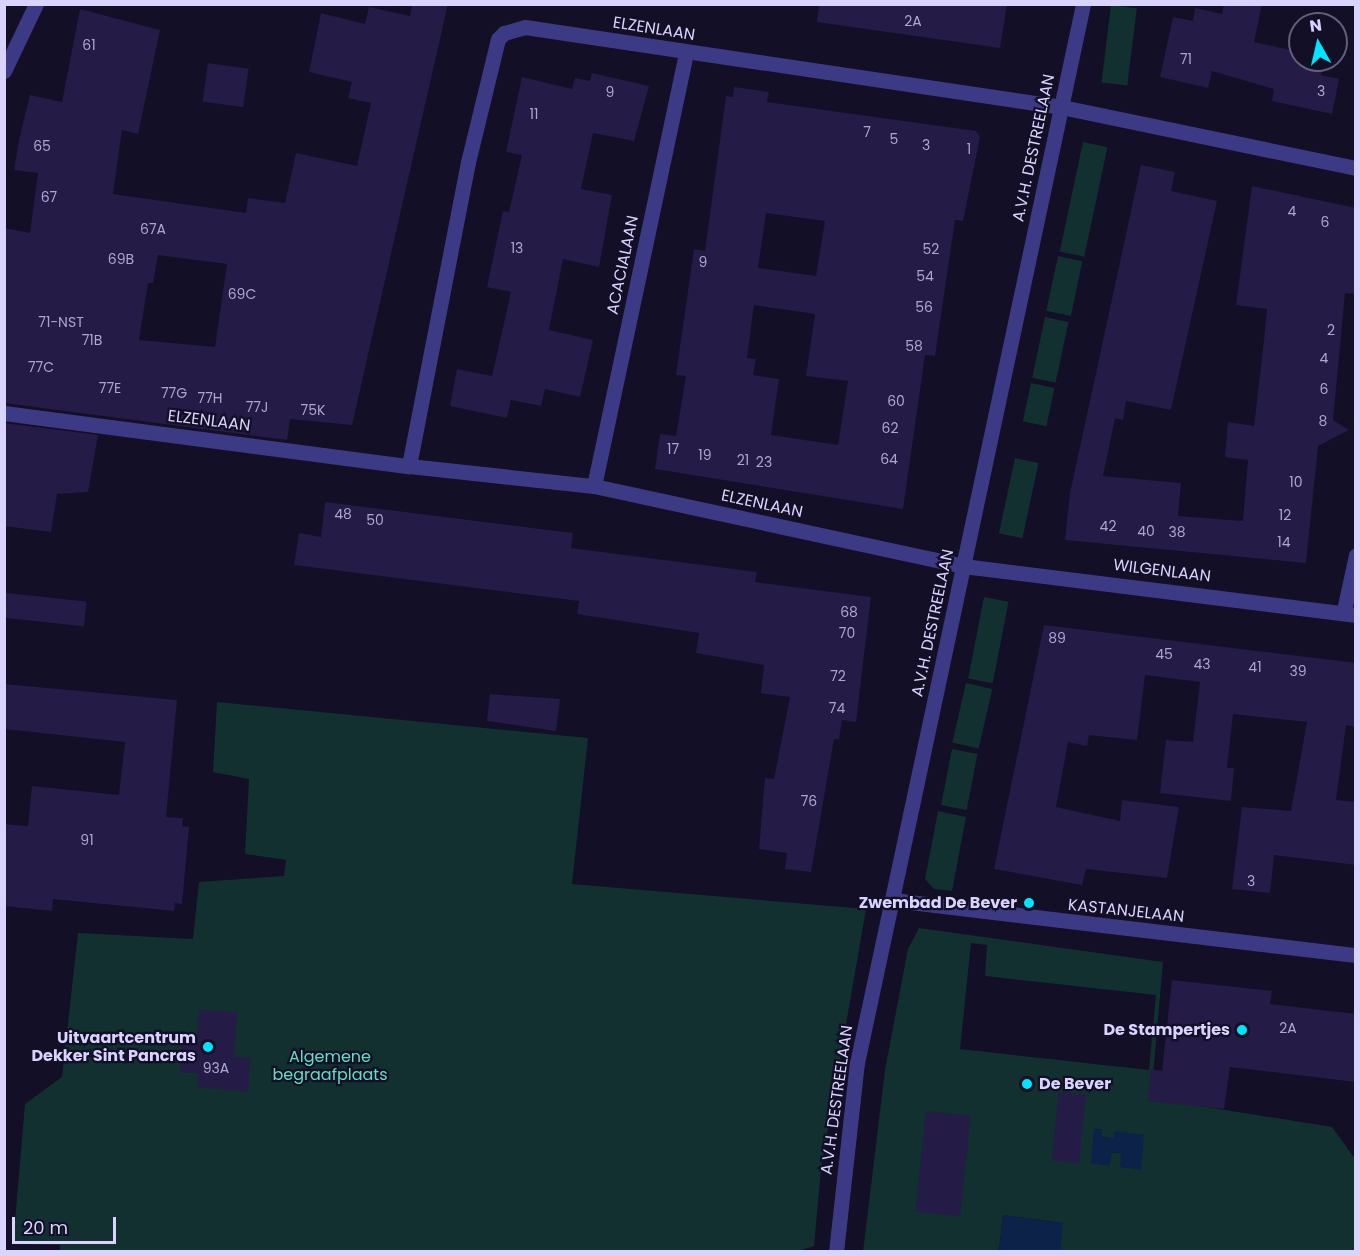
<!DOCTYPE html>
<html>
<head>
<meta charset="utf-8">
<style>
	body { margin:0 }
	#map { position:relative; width:1360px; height:1256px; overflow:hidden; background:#130f26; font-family:Poppins,sans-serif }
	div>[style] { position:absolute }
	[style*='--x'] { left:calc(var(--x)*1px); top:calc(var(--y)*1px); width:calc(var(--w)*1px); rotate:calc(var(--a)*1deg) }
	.green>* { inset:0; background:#12302f; transform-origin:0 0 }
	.water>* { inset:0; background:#0c2248 }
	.building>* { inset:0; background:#241b47; transform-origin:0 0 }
	.pedestrian>* { height:15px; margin:-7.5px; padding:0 7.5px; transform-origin:7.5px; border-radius:7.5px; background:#3d3a85 }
	.minor>* { height:15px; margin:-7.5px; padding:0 7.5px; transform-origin:7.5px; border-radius:7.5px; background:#3d3a85 }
	.tertiary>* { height:15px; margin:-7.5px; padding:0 7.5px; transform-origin:7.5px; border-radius:7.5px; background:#3d3a85 }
	.dots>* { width:16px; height:16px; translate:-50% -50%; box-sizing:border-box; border:3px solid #130f26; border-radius:50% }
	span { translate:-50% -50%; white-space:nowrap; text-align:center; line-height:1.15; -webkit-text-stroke:4.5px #130f26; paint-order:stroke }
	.number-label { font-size:14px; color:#aca6d1 }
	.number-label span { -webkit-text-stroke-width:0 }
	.street-label { font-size:16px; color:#d9d4ff }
	.poi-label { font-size:16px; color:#d9d4ff; font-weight:700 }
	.right { translate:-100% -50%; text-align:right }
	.left { translate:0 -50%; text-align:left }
	.park-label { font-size:16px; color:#5fe0c0 }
	.frame { position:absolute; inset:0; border:6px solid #d9d4ff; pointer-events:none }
	.north { position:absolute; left:1288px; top:12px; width:60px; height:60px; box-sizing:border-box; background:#130f26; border:2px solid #625e7d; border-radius:50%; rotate:352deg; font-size:16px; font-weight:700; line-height:24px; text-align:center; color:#d9d4ff }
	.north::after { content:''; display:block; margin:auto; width:21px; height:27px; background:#00e5ff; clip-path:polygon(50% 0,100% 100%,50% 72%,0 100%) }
	.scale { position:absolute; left:12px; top:1217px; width:104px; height:27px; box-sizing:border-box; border:3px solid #d9d4ff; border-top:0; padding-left:8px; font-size:18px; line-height:21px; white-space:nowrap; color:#d9d4ff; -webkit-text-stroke:4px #130f26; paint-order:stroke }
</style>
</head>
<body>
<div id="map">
	<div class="green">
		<div style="left:1111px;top:5px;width:26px;height:78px;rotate:7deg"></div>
		<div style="left:1083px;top:142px;width:25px;height:112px;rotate:12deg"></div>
		<div style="left:1058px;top:256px;width:25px;height:56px;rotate:12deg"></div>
		<div style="left:1045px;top:317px;width:24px;height:62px;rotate:12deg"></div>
		<div style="left:1031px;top:383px;width:24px;height:39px;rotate:12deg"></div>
		<div style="left:1015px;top:458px;width:24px;height:77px;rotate:12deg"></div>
		<div style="left:984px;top:597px;width:25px;height:83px;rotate:11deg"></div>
		<div style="left:966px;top:683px;width:27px;height:61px;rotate:13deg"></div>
		<div style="clip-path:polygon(217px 702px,588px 738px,572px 884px,866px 909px,821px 1169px,814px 1246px,796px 1252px,60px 1252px,60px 1245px,13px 1244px,25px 1104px,62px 1077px,78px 933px,193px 939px,199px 882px,284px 876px,286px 860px,245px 854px,249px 779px,213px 772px)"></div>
		<div style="left:952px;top:749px;width:26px;height:57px;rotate:11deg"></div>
		<div style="clip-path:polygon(938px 811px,966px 817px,952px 891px,934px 889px,925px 879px)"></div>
		<div style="clip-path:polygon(evenodd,919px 928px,1163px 962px,1151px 1098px,1332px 1127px,1355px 1159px,1355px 1251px,1060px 1251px,1062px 1223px,1003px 1215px,999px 1251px,863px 1252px,885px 1070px,908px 949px,919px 928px,971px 943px,987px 945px,985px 976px,1156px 995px,1149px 1070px,960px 1049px,971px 943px,919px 928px,1095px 1129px,1102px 1130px,1102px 1137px,1114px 1139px,1115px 1132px,1141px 1169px,1121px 1167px,1122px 1153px,1112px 1152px,1095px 1129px)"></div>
	</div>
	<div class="water">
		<div style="clip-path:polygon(1094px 1129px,1102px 1130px,1102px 1137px,1114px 1138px,1115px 1131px,1144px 1135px,1141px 1170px,1120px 1167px,1121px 1153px,1112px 1152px,1110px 1166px,1091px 1163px)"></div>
		<div style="clip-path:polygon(1003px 1215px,1063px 1223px,1060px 1251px,999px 1251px)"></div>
	</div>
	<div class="building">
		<div style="clip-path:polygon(evenodd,412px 4px,448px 4px,352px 425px,290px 419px,287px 440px,4px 403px,4px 228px,30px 233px,38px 173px,14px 170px,19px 140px,30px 95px,62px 102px,80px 9px,160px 30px,138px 134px,122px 130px,113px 194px,246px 213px,248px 198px,285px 203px,296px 153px,357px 166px,371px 103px,348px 98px,352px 82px,309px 72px,321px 13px,365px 24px,369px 7px,410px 16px,412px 4px,158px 255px,227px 264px,215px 347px,139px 340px,148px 283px,153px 283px,158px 255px)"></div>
		<div style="clip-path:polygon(819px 4px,1007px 4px,1000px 48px,817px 22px)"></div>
		<div style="clip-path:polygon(1224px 4px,1262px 4px,1254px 42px,1300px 52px,1300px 60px,1324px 60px,1321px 75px,1339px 79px,1332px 114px,1272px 101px,1274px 89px,1212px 71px,1208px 88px,1160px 77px,1173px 17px,1193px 21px,1195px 8px,1222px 14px)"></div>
		<div style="left:208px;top:63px;width:41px;height:39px;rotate:8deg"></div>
		<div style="clip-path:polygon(592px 73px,649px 86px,634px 141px,593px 133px,581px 189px,612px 195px,599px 267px,563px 259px,549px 330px,593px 340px,580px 397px,545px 389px,541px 406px,511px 400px,507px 418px,450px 406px,457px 369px,492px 376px,511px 292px,487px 287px,503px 211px,509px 212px,522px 155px,506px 152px,522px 77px,572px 89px,575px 78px,590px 81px)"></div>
		<div style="clip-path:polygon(evenodd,734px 87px,769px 92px,767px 102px,976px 131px,980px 137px,963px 221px,955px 220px,935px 356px,925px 355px,903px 509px,655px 469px,660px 434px,676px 436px,686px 376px,676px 375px,694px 249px,705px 251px,726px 96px,733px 97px,734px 87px,766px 213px,825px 221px,816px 276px,758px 268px,766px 213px,734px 87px,754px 305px,815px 314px,806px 376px,848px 381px,838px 445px,771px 435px,779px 379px,753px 375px,756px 359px,747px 358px,754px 305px)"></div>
		<div style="clip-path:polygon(1141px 165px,1175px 172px,1171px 191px,1217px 201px,1171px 410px,1126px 401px,1123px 420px,1115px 418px,1103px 476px,1181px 483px,1178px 516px,1243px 521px,1248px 460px,1225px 457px,1228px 422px,1254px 426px,1264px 340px,1267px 309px,1236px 305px,1252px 186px,1356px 208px,1356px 294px,1345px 293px,1333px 420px,1349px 430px,1318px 446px,1306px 563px,1065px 540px,1070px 493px)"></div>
		<div style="clip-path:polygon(4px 423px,98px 435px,88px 492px,57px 494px,51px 532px,4px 526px)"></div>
		<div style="clip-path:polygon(325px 502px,573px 533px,571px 548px,757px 572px,755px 582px,871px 597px,856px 722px,842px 720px,839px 739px,834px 739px,811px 872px,785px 869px,787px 853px,759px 849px,765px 778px,774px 779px,790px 697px,761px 693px,764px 665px,696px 653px,699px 633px,577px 614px,579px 601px,294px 565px,299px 533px,321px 537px)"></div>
		<div style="left:6px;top:593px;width:81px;height:25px;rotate:6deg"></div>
		<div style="clip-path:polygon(1044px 625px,1356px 663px,1356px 727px,1346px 725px,1336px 800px,1356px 802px,1356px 865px,1274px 855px,1270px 893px,1232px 889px,1242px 807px,1291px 811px,1307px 722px,1233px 714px,1227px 768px,1234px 768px,1231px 801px,1160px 793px,1166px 740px,1193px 742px,1200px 682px,1145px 675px,1137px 740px,1089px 735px,1087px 746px,1068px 742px,1056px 807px,1120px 821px,1122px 800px,1179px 807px,1167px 878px,1086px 869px,1082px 885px,994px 869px)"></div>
		<div style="clip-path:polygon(4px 684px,177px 700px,166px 817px,183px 818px,182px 826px,189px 827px,182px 904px,175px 903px,174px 911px,53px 899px,52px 911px,4px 906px,4px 824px,28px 826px,32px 786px,119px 795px,125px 742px,4px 729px)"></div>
		<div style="clip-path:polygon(490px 694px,560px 699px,556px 731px,487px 721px)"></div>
		<div style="clip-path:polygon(1172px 980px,1272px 991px,1270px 1004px,1356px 1014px,1356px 1082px,1230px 1067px,1224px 1109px,1148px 1101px,1151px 1069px,1162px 1071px)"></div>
		<div style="clip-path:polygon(199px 1010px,237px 1012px,234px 1057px,250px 1058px,248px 1092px,197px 1087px,198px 1073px,180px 1073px,182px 1035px,197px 1036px)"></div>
		<div style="left:1059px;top:1092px;width:27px;height:69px;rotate:6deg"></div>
		<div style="left:926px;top:1111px;width:45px;height:101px;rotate:6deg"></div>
	</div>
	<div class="pedestrian">
		<div style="--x:4;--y:413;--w:408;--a:7.5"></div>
	</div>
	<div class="minor">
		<div style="--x:1356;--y:168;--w:300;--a:-168.3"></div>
		<div style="--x:1062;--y:107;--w:543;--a:-171.53"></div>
		<div style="--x:525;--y:27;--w:22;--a:164"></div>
		<div style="--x:504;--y:33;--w:8;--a:135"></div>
		<div style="--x:498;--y:39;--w:127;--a:103.7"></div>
		<div style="--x:468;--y:162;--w:310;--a:101"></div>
		<div style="--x:409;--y:466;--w:186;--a:6.2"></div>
		<div style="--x:594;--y:486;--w:378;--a:12.2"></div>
		<div style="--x:963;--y:566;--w:396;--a:7.1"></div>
		<div style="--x:594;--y:486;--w:444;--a:-78"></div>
		<div style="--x:1344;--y:610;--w:56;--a:-77.7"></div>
		<div style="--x:893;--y:900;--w:466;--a:6.8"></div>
		<div style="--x:836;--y:1252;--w:190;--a:-83.7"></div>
		<div style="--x:857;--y:1063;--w:1083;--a:-77.95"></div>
	</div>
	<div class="tertiary">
		<div style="--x:4;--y:71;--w:74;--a:-64.5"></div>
	</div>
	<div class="dots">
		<div style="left:1029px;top:903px;background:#00e5ff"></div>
		<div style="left:1242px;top:1030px;background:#00e5ff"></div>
		<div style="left:208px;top:1047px;background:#00e5ff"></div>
		<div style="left:1027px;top:1084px;background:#00e5ff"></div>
	</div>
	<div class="number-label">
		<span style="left:913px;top:21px">2A</span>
		<span style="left:89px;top:45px">61</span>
		<span style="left:1186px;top:59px">71</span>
		<span style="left:1321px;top:91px">3</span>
		<span style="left:610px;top:92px">9</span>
		<span style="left:534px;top:114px">11</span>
		<span style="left:867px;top:132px">7</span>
		<span style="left:894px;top:139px">5</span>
		<span style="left:926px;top:145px">3</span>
		<span style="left:42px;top:146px">65</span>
		<span style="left:969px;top:149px">1</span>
		<span style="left:49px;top:197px">67</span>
		<span style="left:1292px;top:211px">4</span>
		<span style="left:1325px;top:222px">6</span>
		<span style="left:153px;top:229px">67A</span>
		<span style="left:517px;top:248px">13</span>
		<span style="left:931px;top:249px">52</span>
		<span style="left:121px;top:259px">69B</span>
		<span style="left:703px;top:262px">9</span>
		<span style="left:925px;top:276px">54</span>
		<span style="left:242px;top:294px">69C</span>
		<span style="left:924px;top:307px">56</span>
		<span style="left:61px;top:322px">71-NST</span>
		<span style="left:1331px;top:330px">2</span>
		<span style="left:92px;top:340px">71B</span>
		<span style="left:914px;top:346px">58</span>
		<span style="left:1324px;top:358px">4</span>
		<span style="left:41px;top:367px">77C</span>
		<span style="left:110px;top:388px">77E</span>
		<span style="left:1324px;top:389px">6</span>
		<span style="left:174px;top:393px">77G</span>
		<span style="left:210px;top:398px">77H</span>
		<span style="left:896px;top:401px">60</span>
		<span style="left:257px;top:407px">77J</span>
		<span style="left:313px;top:410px">75K</span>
		<span style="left:1323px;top:421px">8</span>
		<span style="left:890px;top:428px">62</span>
		<span style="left:673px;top:449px">17</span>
		<span style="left:705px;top:455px">19</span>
		<span style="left:889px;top:459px">64</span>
		<span style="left:743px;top:460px">21</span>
		<span style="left:764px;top:462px">23</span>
		<span style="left:1296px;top:482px">10</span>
		<span style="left:343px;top:514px">48</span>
		<span style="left:1285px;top:515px">12</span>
		<span style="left:375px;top:520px">50</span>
		<span style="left:1108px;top:526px">42</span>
		<span style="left:1146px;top:531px">40</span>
		<span style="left:1177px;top:532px">38</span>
		<span style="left:1284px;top:542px">14</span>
		<span style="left:849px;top:612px">68</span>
		<span style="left:847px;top:633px">70</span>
		<span style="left:1057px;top:638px">89</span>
		<span style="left:1164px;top:654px">45</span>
		<span style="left:1202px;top:664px">43</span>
		<span style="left:1255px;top:667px">41</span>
		<span style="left:1298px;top:671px">39</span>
		<span style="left:838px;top:676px">72</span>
		<span style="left:837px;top:708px">74</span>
		<span style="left:809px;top:801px">76</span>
		<span style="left:87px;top:840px">91</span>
		<span style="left:1251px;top:881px">3</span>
		<span style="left:1288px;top:1028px">2A</span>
		<span style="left:216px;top:1068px">93A</span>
	</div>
	<div class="street-label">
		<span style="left:654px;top:29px;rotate:9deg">ELZENLAAN</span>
		<span style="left:1034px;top:148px;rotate:-78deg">A.V.H. DESTREELAAN</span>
		<span style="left:623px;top:265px;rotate:-78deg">ACACIALAAN</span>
		<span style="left:209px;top:421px;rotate:7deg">ELZENLAAN</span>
		<span style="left:762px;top:504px;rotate:12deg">ELZENLAAN</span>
		<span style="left:1162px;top:571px;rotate:7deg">WILGENLAAN</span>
		<span style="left:933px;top:623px;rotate:-78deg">A.V.H. DESTREELAAN</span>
		<span style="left:1126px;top:911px;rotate:6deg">KASTANJELAAN</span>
		<span style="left:837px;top:1100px;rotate:-82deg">A.V.H. DESTREELAAN</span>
	</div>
	<div class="poi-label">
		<span class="right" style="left:1017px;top:903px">Zwembad De Bever</span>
		<span class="right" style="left:1230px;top:1030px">De Stampertjes</span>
		<span class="right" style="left:196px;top:1047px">Uitvaartcentrum<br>Dekker Sint Pancras</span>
		<span class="left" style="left:1039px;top:1084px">De Bever</span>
	</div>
	<div class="park-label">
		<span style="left:330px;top:1066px">Algemene<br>begraafplaats</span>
	</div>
	<div class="frame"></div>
	<div class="north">N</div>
	<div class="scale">20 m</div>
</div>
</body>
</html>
